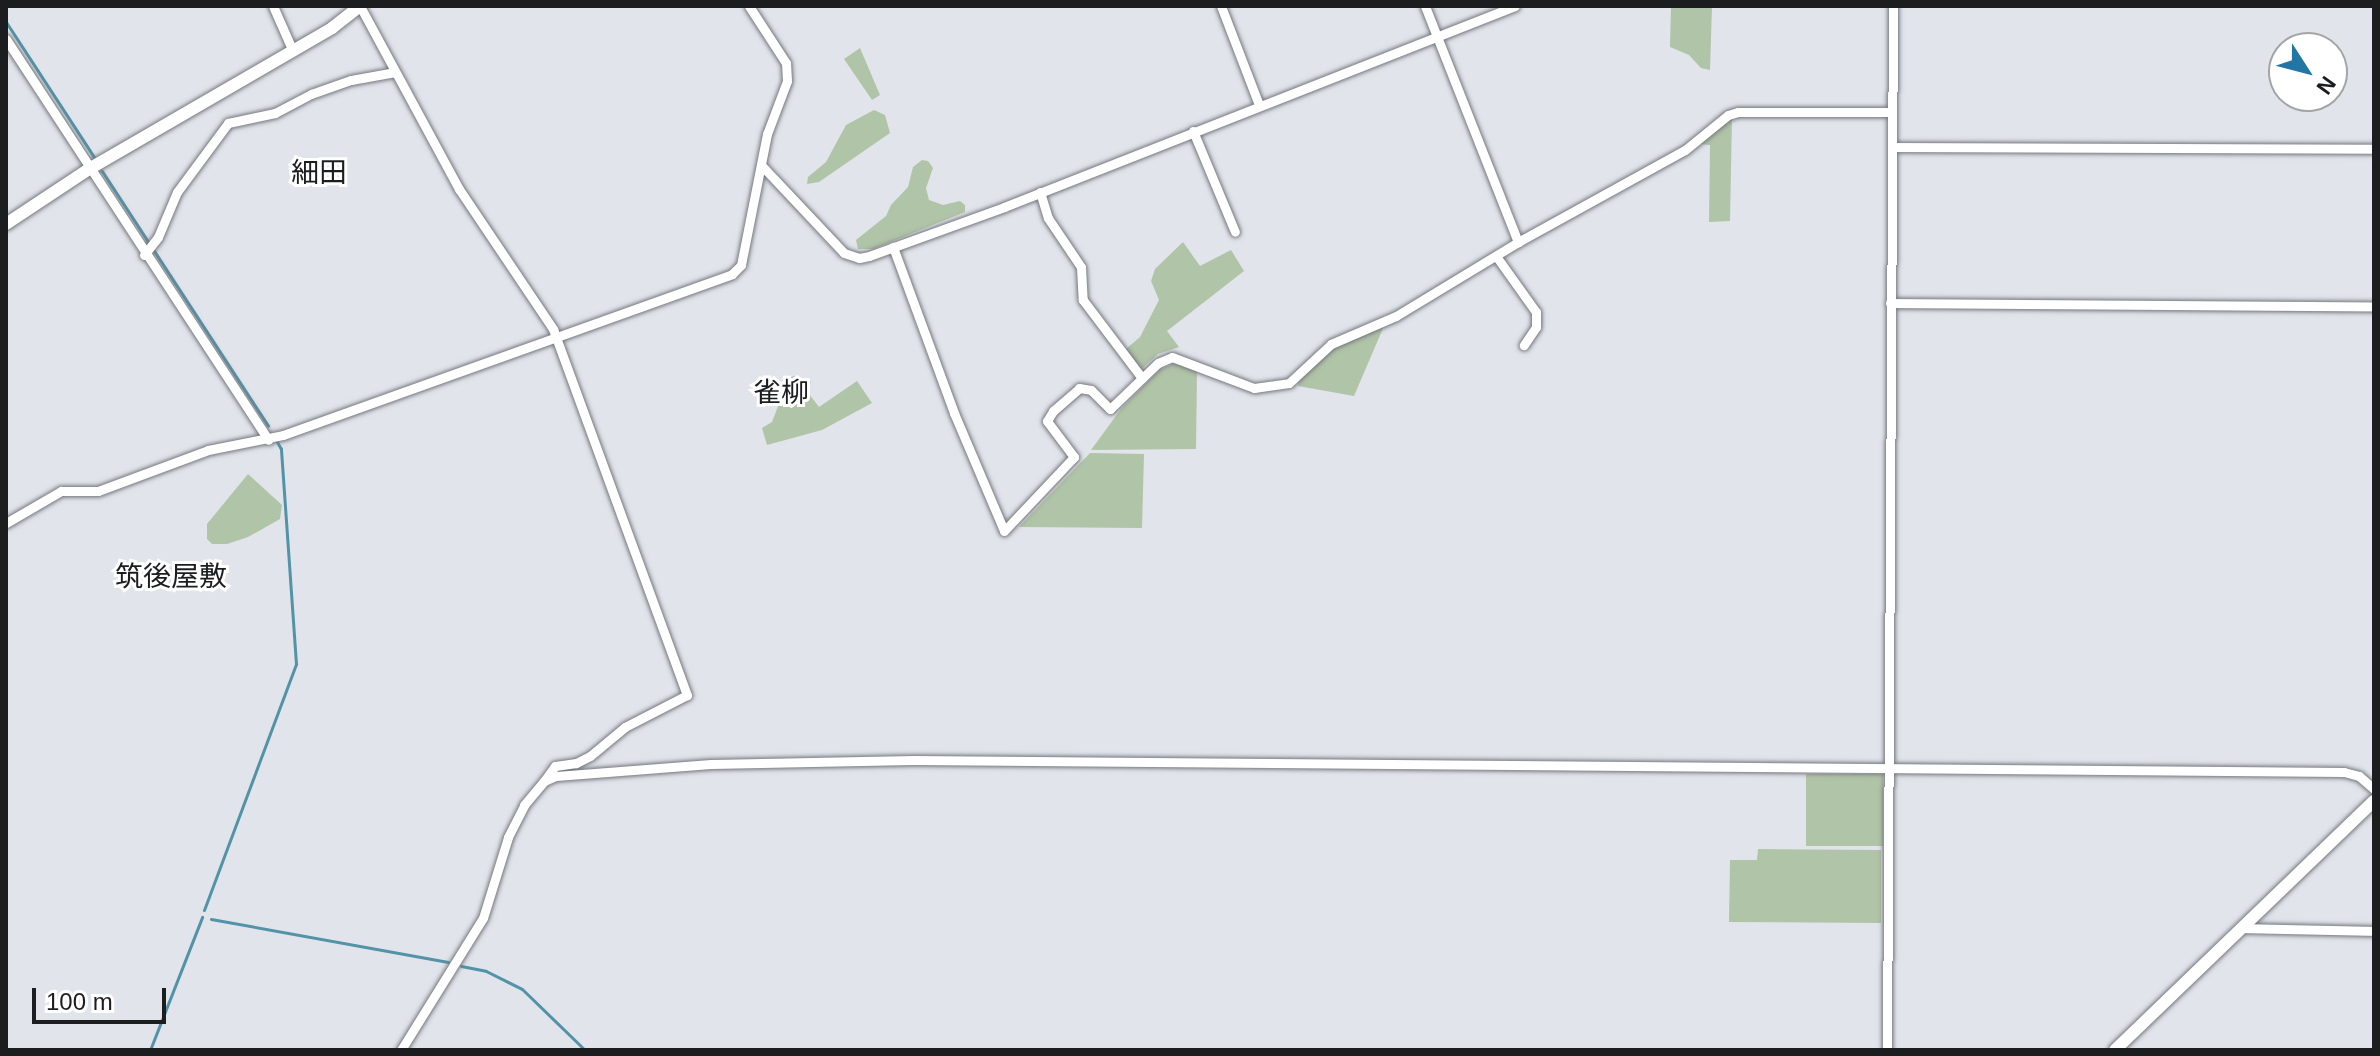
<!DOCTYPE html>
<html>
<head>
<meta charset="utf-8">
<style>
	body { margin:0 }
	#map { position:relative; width:2380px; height:1056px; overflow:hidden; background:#e1e4eb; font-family:Arial,"Noto Sans JP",sans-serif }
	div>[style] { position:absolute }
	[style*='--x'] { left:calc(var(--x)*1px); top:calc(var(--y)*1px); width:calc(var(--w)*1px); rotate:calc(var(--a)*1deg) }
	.green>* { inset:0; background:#b0c4a7; transform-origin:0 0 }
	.stream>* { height:3px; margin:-1.5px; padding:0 1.5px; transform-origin:1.5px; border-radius:1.5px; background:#5293a8 }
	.roads { filter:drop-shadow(0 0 2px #75787e) drop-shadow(0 0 2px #75787e) }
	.street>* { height:9px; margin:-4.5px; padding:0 4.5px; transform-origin:4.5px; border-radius:4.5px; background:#fff }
	.secondary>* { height:12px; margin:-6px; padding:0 6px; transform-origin:6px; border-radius:6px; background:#fff }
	span { translate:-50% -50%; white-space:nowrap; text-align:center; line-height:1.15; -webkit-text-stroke:6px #fff; paint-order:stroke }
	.neighbourhood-label { font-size:28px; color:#1c1d1f }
	.frame { position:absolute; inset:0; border:8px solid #1c1d1f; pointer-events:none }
	.north { position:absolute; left:2268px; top:32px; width:80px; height:80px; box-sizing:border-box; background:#fff; border:2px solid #a4a5a5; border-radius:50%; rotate:126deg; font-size:22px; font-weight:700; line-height:32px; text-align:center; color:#1c1d1f }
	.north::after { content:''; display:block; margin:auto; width:28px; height:36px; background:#2176a6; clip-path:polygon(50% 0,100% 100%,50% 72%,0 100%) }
	.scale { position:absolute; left:32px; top:988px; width:134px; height:36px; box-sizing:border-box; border:4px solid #1c1d1f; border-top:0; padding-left:10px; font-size:24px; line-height:28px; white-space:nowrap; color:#1c1d1f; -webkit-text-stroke:6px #fff; paint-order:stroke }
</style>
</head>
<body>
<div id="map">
	<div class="green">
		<div style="clip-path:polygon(1671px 6px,1712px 6px,1710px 70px,1701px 68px,1689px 55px,1670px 47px)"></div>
		<div style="clip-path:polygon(860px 48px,880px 95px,872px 100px,844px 59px)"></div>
		<div style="clip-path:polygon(874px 110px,885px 115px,890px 133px,819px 182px,807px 184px,808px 177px,826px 162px,846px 125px)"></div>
		<div style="clip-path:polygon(1732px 117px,1730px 221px,1709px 222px,1710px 145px,1700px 144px)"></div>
		<div style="clip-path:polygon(922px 160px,928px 161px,933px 168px,926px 188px,929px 200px,943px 205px,960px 201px,965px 205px,965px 212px,873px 249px,858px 249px,856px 240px,886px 216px,891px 205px,908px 187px,913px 167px)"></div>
		<div style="clip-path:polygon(1183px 242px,1200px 266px,1231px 250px,1244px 271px,1167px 331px,1179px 347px,1158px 354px,1140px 370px,1126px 349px,1140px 337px,1159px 300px,1151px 281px,1155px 269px)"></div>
		<div style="clip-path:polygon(1384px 326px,1354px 396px,1298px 386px,1300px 377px,1339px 344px)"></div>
		<div style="clip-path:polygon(1176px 363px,1197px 369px,1196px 449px,1091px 450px,1121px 409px,1159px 370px)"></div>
		<div style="clip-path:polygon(794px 376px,811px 382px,806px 390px,819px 407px,857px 381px,872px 403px,822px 430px,767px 445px,762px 428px,772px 422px,789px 378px)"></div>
		<div style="clip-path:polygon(1090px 453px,1144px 454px,1142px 528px,1019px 527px)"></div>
		<div style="clip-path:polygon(248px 474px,282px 505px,280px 519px,248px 537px,227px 544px,212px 544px,207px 539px,207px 524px)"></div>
		<div style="left:1806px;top:774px;width:77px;height:72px"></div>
		<div style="clip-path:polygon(1758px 849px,1881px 850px,1881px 923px,1729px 922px,1730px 860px,1757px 860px)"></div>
	</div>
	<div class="stream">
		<div style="--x:6;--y:22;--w:161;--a:56.9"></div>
		<div style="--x:102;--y:171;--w:304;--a:56.9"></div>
		<div style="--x:204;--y:910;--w:263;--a:-69.5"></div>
		<div style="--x:296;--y:664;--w:216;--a:-94"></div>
		<div style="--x:281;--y:449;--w:10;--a:-119"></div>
		<div style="--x:211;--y:919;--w:241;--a:10.3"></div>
		<div style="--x:461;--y:966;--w:25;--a:11"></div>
		<div style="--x:486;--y:971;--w:40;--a:26.6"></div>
		<div style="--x:522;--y:989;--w:88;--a:44.1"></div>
		<div style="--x:150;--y:1050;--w:143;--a:-68.6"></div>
	</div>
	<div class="roads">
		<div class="street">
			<div style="--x:273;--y:6;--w:47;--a:66.2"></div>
			<div style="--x:360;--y:6;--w:208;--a:61.6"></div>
			<div style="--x:459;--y:189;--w:169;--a:56.1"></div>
			<div style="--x:553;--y:329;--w:390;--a:69.9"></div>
			<div style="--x:687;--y:695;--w:70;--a:152.7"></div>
			<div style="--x:625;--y:727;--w:45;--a:140.4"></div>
			<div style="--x:590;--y:756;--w:16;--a:153"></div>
			<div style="--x:576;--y:763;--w:21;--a:172"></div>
			<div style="--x:555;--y:766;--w:19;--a:126"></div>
			<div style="--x:1221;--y:6;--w:106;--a:69"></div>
			<div style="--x:1425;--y:6;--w:254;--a:68.5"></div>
			<div style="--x:6;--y:39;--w:479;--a:56.8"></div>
			<div style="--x:1193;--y:131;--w:109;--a:67.4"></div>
			<div style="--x:1892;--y:147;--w:482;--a:0.2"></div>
			<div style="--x:763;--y:167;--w:118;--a:46.7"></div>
			<div style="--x:844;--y:253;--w:16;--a:18"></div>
			<div style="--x:859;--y:258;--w:10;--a:-11"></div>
			<div style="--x:869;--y:256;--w:144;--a:-19.9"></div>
			<div style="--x:1004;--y:207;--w:549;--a:-21.47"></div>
			<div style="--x:1040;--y:192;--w:27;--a:73"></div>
			<div style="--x:1048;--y:218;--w:59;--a:56"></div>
			<div style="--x:1081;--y:267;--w:33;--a:87"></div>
			<div style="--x:1083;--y:300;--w:98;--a:52.9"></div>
			<div style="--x:893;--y:247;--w:177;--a:69.8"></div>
			<div style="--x:954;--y:413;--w:128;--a:67"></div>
			<div style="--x:1004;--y:531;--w:102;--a:-46.6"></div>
			<div style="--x:1074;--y:457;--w:45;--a:-126.9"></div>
			<div style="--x:1047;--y:421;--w:12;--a:-59"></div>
			<div style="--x:1053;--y:411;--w:35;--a:-41"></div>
			<div style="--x:1079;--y:388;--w:12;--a:9"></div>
			<div style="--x:1091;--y:390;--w:27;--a:45"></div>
			<div style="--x:1110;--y:409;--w:66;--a:-43.8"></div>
			<div style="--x:1158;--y:363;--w:15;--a:-23"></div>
			<div style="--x:1172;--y:357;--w:88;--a:20.7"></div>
			<div style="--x:1254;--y:388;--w:35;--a:-8"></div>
			<div style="--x:1289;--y:383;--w:57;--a:-42.9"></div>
			<div style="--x:1331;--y:344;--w:71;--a:-23.3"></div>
			<div style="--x:1396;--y:316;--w:143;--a:-31.2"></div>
			<div style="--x:1518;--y:242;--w:191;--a:-28.9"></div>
			<div style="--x:1685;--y:150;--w:55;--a:-39.1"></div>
			<div style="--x:1728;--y:115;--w:10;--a:-17"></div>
			<div style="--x:1738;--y:112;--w:154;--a:0"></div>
			<div style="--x:144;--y:255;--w:23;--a:-52"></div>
			<div style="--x:158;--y:237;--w:49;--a:-67.1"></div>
			<div style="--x:177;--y:192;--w:86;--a:-53.5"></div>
			<div style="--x:228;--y:123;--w:48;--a:-12"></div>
			<div style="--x:275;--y:113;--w:41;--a:-27.8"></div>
			<div style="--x:311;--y:94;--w:42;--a:-19.3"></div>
			<div style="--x:351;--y:80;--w:45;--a:-10.3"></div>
			<div style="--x:1496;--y:256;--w:69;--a:54.5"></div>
			<div style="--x:1536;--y:312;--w:15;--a:90"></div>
			<div style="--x:1536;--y:327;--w:22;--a:124"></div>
			<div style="--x:1890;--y:303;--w:484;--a:0.4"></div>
			<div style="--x:6;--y:523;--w:64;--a:-30.2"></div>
			<div style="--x:61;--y:491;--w:37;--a:0"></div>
			<div style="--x:98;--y:491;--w:117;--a:-20.4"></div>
			<div style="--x:208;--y:450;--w:76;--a:-11.3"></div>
			<div style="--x:283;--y:435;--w:477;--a:-19.7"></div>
			<div style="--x:732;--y:274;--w:13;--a:-45"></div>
			<div style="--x:741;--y:265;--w:134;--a:-78.8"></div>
			<div style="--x:767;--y:134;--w:57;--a:-69.3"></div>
			<div style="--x:787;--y:81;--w:18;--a:-93"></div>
			<div style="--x:786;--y:63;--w:68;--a:-123"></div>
			<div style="--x:2242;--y:928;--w:132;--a:1.3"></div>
			<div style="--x:401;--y:1050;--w:155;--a:-58.2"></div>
			<div style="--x:483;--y:918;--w:85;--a:-72.8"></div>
			<div style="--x:508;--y:837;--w:36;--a:-63"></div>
			<div style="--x:524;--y:805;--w:31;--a:-50"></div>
			<div style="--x:544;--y:781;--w:13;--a:-23"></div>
			<div style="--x:556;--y:776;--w:155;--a:-4.4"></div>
			<div style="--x:711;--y:764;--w:202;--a:-1.1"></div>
			<div style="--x:913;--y:760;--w:1431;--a:0.48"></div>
			<div style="--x:2344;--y:772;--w:16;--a:15"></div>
			<div style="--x:2359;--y:776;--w:20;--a:41"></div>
			<div style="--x:1887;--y:1050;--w:1044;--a:-89.67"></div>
		</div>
		<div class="secondary">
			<div style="--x:6;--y:224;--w:100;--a:-33.5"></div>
			<div style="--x:89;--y:169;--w:281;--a:-30.1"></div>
			<div style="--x:332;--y:28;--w:36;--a:-38"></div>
			<div style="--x:2115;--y:1050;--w:359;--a:-43.9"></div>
		</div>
	</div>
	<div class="neighbourhood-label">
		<span style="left:319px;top:173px">細田</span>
		<span style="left:781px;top:393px">雀柳</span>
		<span style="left:171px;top:577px">筑後屋敷</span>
	</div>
	<div class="frame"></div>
	<div class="north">N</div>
	<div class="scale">100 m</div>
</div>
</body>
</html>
